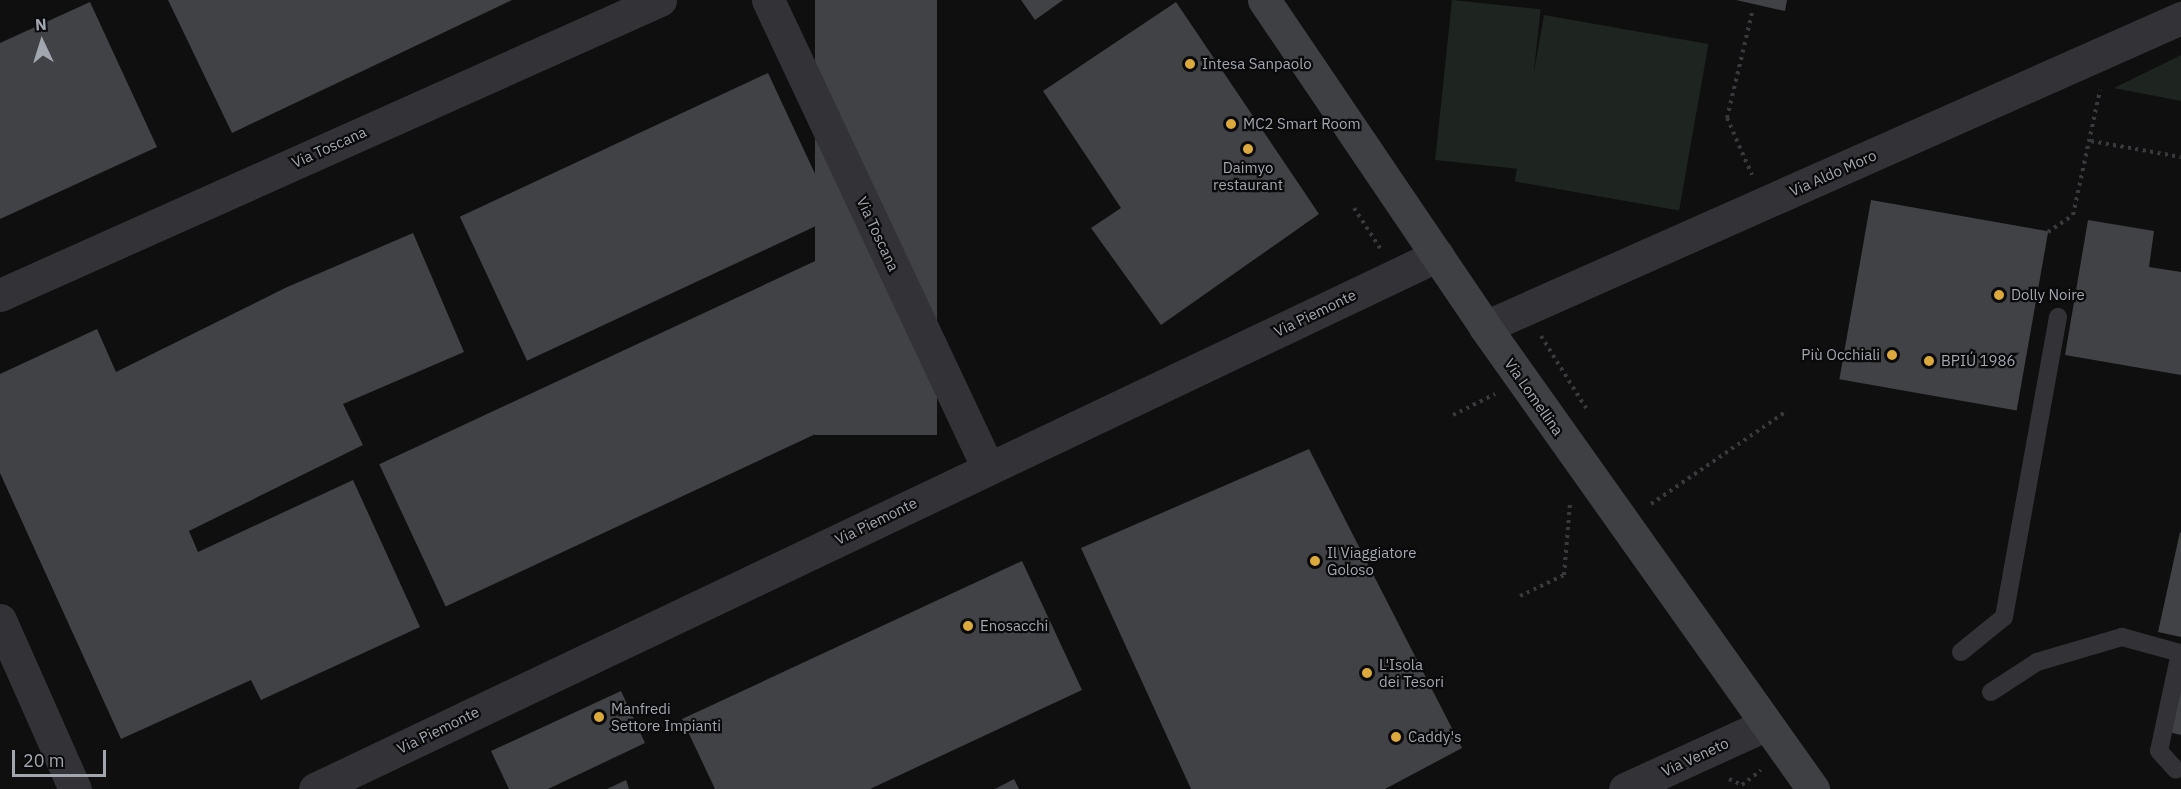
<!DOCTYPE html>
<html>
<head>
<meta charset="utf-8">
<style>
	body { margin:0 }
	#map { position:relative; width:2181px; height:789px; overflow:hidden; background:#0f0f10; font-family:"IBM Plex Sans",sans-serif }
	div>[style] { position:absolute }
	[style*='--x'] { left:calc(var(--x)*1px); top:calc(var(--y)*1px); width:calc(var(--w)*1px); rotate:calc(var(--a)*1deg) }
	.green>* { inset:0; background:#1e241f; transform-origin:0 0 }
	.building>* { inset:0; background:#414245; transform-origin:0 0 }
	.path>* { height:4px; margin-top:-2px; transform-origin:0; background:repeating-linear-gradient(90deg,#393a3d 0 3px,transparent 0 7.5px) }
	.service>* { height:18px; margin:-9px; padding:0 9px; transform-origin:9px; border-radius:9px; background:#333337 }
	.minor>* { height:33px; margin:-16.5px; padding:0 16.5px; transform-origin:16.5px; border-radius:16.5px; background:#333337 }
	.secondary>* { height:33px; margin:-16.5px; padding:0 16.5px; transform-origin:16.5px; border-radius:16.5px; background:#3f4044 }
	.dots>* { width:16px; height:16px; translate:-50% -50%; box-sizing:border-box; border:3px solid #0a0a0b; border-radius:50% }
	span { translate:-50% -50%; white-space:nowrap; text-align:center; line-height:1.15; -webkit-text-stroke:4.5px #0a0a0b; paint-order:stroke }
	.poi-label { font-size:15px; color:#a2a6af }
	.left { translate:0 -50%; text-align:left }
	.right { translate:-100% -50%; text-align:right }
	.street-label { font-size:15px; color:#a2a6af }
	.north { position:absolute; left:12px; top:12px; width:60px; height:60px; -webkit-text-stroke:4px #0a0a0b; paint-order:stroke; rotate:356deg; font-size:16px; font-weight:700; line-height:24px; text-align:center; color:#a2a6af }
	.north::after { content:''; display:block; margin:auto; width:21px; height:27px; background:#a2a6af; clip-path:polygon(50% 0,100% 100%,50% 72%,0 100%) }
	.scale { position:absolute; left:12px; top:750px; width:94px; height:27px; box-sizing:border-box; border:3px solid #a2a6af; border-top:0; padding-left:8px; font-size:18px; line-height:21px; white-space:nowrap; color:#a2a6af; -webkit-text-stroke:4px #0a0a0b; paint-order:stroke }
</style>
</head>
<body>
<div id="map">
	<div class="green">
		<div style="left:1452px;top:0;width:89px;height:161px;rotate:6deg"></div>
		<div style="left:1544px;top:15px;width:167px;height:169px;rotate:10deg"></div>
		<div style="clip-path:polygon(2181px 55px,2181px 101px,2114px 88px)"></div>
	</div>
	<div class="building">
		<div style="clip-path:polygon(168px 0,512px 0,232px 133px)"></div>
		<div style="left:815px;top:0;width:122px;height:435px"></div>
		<div style="clip-path:polygon(1021px 0,1063px 0,1035px 20px)"></div>
		<div style="clip-path:polygon(1736px 0,1787px 0,1785px 11px)"></div>
		<div style="clip-path:polygon(90px 2px,157px 147px,0 219px,0 43px)"></div>
		<div style="clip-path:polygon(1176px 2px,1319px 214px,1161px 325px,1091px 228px,1121px 208px,1043px 91px)"></div>
		<div style="left:768px;top:73px;width:159px;height:340px;rotate:65deg"></div>
		<div style="left:1871px;top:200px;width:180px;height:182px;rotate:10deg"></div>
		<div style="clip-path:polygon(2088px 220px,2154px 231px,2149px 267px,2181px 272px,2181px 375px,2065px 355px)"></div>
		<div style="clip-path:polygon(413px 233px,464px 352px,343px 404px,363px 445px,189px 531px,198px 552px,353px 480px,420px 627px,261px 700px,251px 680px,121px 739px,0 473px,0 374px,97px 329px,116px 372px,285px 288px)"></div>
		<div style="left:856px;top:242px;width:157px;height:526px;rotate:65deg"></div>
		<div style="clip-path:polygon(1309px 449px,1462px 748px,1385px 789px,1191px 789px,1081px 548px)"></div>
		<div style="clip-path:polygon(2180px 532px,2181px 533px,2181px 637px,2158px 632px)"></div>
		<div style="clip-path:polygon(1022px 561px,1082px 690px,870px 789px,715px 789px,682px 719px)"></div>
		<div style="clip-path:polygon(2181px 680px,2181px 735px,2168px 732px)"></div>
		<div style="clip-path:polygon(621px 691px,645px 743px,548px 789px,509px 789px,491px 751px)"></div>
		<div style="clip-path:polygon(1014px 779px,1019px 789px,995px 789px)"></div>
		<div style="clip-path:polygon(626px 780px,629px 789px,607px 789px)"></div>
	</div>
	<div class="path">
		<div style="--x:1752;--y:13;--w:108;--a:103.4"></div>
		<div style="--x:1727;--y:118;--w:62;--a:66.3"></div>
		<div style="--x:2091;--y:141;--w:91;--a:10.1"></div>
		<div style="--x:1354;--y:208;--w:48;--a:57"></div>
		<div style="--x:2048;--y:232;--w:30;--a:-34"></div>
		<div style="--x:2073;--y:215;--w:128;--a:-77.8"></div>
		<div style="--x:1541;--y:336;--w:85;--a:58"></div>
		<div style="--x:1453;--y:415;--w:47;--a:-26.6"></div>
		<div style="--x:1651;--y:504;--w:165;--a:-34.4"></div>
		<div style="--x:1520;--y:596;--w:49;--a:-25.5"></div>
		<div style="--x:1564;--y:575;--w:72;--a:-85.2"></div>
		<div style="--x:1729;--y:779;--w:14;--a:25"></div>
		<div style="--x:1742;--y:785;--w:24;--a:-38"></div>
	</div>
	<div class="service">
		<div style="--x:1961;--y:652;--w:55;--a:-39.1"></div>
		<div style="--x:2004;--y:617;--w:305;--a:-79.8"></div>
		<div style="--x:1991;--y:692;--w:55;--a:-33.1"></div>
		<div style="--x:2037;--y:662;--w:89;--a:-16.4"></div>
		<div style="--x:2122;--y:637;--w:60;--a:15.4"></div>
		<div style="--x:2180;--y:653;--w:100;--a:102.1"></div>
		<div style="--x:2159;--y:751;--w:25;--a:48"></div>
	</div>
	<div class="minor">
		<div style="--x:768;--y:0;--w:517;--a:64.82"></div>
		<div style="--x:0;--y:295;--w:723;--a:-24.08"></div>
		<div style="--x:1485;--y:327;--w:762;--a:-23.94"></div>
		<div style="--x:0;--y:620;--w:185;--a:66.1"></div>
		<div style="--x:315;--y:789;--w:1243;--a:-25.43"></div>
		<div style="--x:1625;--y:789;--w:154;--a:-24.6"></div>
	</div>
	<div class="secondary">
		<div style="--x:1264;--y:0;--w:395;--a:55.9"></div>
		<div style="--x:1485;--y:327;--w:567;--a:54.63"></div>
	</div>
	<div class="dots">
		<div style="left:1190px;top:64px;background:#dba93c"></div>
		<div style="left:1231px;top:124px;background:#dba93c"></div>
		<div style="left:1248px;top:149px;background:#dba93c"></div>
		<div style="left:1999px;top:295px;background:#dba93c"></div>
		<div style="left:1892px;top:355px;background:#dba93c"></div>
		<div style="left:1929px;top:361px;background:#dba93c"></div>
		<div style="left:1315px;top:561px;background:#dba93c"></div>
		<div style="left:968px;top:626px;background:#dba93c"></div>
		<div style="left:1367px;top:673px;background:#dba93c"></div>
		<div style="left:599px;top:717px;background:#dba93c"></div>
		<div style="left:1396px;top:737px;background:#dba93c"></div>
	</div>
	<div class="poi-label">
		<span class="left" style="left:1202px;top:64px">Intesa Sanpaolo</span>
		<span class="left" style="left:1243px;top:124px">MC2 Smart Room</span>
		<span style="left:1248px;top:176px">Daimyo<br>restaurant</span>
		<span class="left" style="left:2011px;top:295px">Dolly Noire</span>
		<span class="right" style="left:1880px;top:355px">Più Occhiali</span>
		<span class="left" style="left:1941px;top:361px">BPIÚ 1986</span>
		<span class="left" style="left:1327px;top:561px">Il Viaggiatore<br>Goloso</span>
		<span class="left" style="left:980px;top:626px">Enosacchi</span>
		<span class="left" style="left:1379px;top:673px">L'Isola<br>dei Tesori</span>
		<span class="left" style="left:611px;top:717px">Manfredi<br>Settore Impianti</span>
		<span class="left" style="left:1408px;top:737px">Caddy's</span>
	</div>
	<div class="street-label">
		<span style="left:329px;top:147px;rotate:-24deg">Via Toscana</span>
		<span style="left:1833px;top:173px;rotate:-24deg">Via Aldo Moro</span>
		<span style="left:878px;top:234px;rotate:65deg">Via Toscana</span>
		<span style="left:1315px;top:313px;rotate:-26deg">Via Piemonte</span>
		<span style="left:1534px;top:397px;rotate:55deg">Via Lomellina</span>
		<span style="left:876px;top:521px;rotate:-26deg">Via Piemonte</span>
		<span style="left:438px;top:730px;rotate:-26deg">Via Piemonte</span>
		<span style="left:1695px;top:757px;rotate:-25deg">Via Veneto</span>
	</div>
	<div class="north">N</div>
	<div class="scale">20 m</div>
</div>
</body>
</html>
